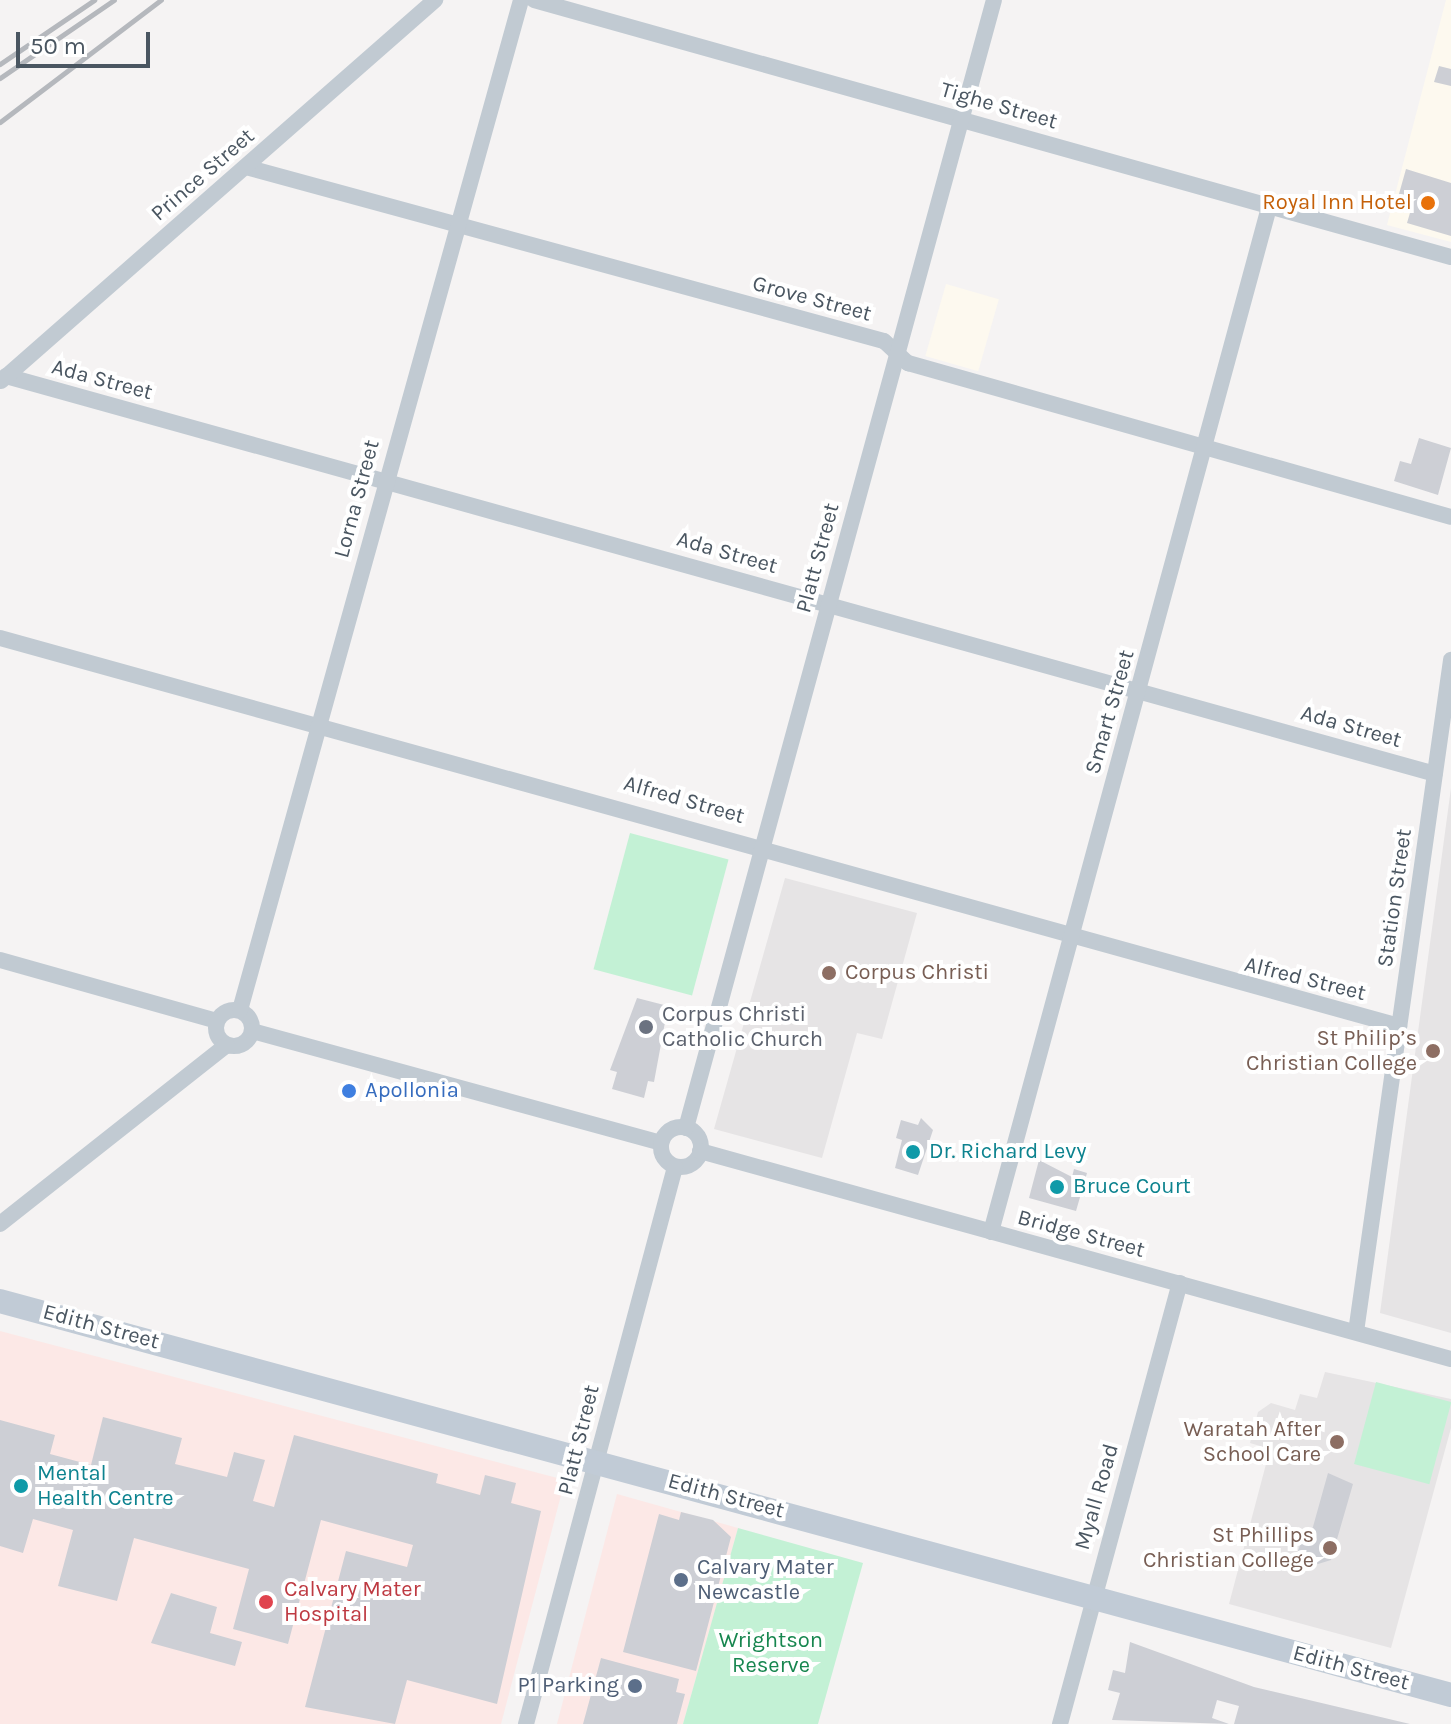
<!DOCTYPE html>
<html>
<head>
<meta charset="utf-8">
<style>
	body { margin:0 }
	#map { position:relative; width:1451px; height:1724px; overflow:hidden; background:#f5f3f3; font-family:Karla,sans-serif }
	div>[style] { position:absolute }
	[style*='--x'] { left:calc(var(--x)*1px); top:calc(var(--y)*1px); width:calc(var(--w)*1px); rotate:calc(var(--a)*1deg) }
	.commercial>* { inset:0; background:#fdf9ef; transform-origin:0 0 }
	.education>* { inset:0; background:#e6e4e5 }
	.medical>* { inset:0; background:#fce8e6 }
	.green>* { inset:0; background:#c3f1d5; transform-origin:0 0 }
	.building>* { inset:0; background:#cdcfd5 }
	.street>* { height:16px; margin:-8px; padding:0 8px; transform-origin:8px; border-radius:8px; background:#c1cad2 }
	.street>.ring { margin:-8px; padding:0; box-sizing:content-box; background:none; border:16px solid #c1cad2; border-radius:50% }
	.secondary>* { height:24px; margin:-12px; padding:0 12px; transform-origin:12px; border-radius:12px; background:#c1cbd6 }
	.rail>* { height:5px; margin:-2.5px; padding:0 2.5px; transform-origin:2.5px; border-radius:2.5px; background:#b5b8bd }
	.dots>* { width:22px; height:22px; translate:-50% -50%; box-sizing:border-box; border:4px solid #fff; border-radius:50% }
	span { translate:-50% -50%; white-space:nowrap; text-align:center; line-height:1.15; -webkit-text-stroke:8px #fff; paint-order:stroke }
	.street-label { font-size:22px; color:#4a5661 }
	.food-label { font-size:22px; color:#c56008 }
	.right { translate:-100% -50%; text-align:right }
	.education-label { font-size:22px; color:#785e54 }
	.left { translate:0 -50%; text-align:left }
	.worship-label { font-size:22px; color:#5b616d }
	.shop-label { font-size:22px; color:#366cbe }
	.culture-label { font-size:22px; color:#0d838f }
	.service-label { font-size:22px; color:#4e5e75 }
	.health-label { font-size:22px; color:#be3a42 }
	.park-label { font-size:22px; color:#17864f }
	.scale { position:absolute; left:16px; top:32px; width:134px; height:36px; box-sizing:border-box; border:4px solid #4a5661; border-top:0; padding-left:10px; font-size:24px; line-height:28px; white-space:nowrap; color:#4a5661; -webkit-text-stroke:6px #fff; paint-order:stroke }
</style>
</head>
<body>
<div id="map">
	<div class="commercial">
		<div style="clip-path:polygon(1446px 0,1451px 0,1451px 242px,1387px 225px)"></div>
		<div style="left:946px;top:284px;width:55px;height:75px;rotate:16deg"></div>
	</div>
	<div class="education">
		<div style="clip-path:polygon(1451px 788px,1451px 1333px,1380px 1313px)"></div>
		<div style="clip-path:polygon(785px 878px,917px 913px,882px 1039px,857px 1033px,822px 1158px,714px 1129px)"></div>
		<div style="clip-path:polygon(1325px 1372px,1451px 1399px,1451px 1428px,1391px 1648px,1229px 1604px,1270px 1449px,1250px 1443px,1258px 1412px,1271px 1403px,1295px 1410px,1300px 1394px,1317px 1398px)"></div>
	</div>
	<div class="medical">
		<div style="clip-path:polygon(0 1331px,565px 1480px,501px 1724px,0 1724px)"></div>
		<div style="clip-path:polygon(617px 1494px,738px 1528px,683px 1724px,557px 1724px)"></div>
	</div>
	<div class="green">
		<div style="left:630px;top:833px;width:102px;height:141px;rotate:15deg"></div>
		<div style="left:1376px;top:1382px;width:78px;height:85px;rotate:15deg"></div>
		<div style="clip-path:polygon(738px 1528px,863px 1563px,818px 1724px,683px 1724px)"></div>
	</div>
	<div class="building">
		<div style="clip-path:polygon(1439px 66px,1451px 69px,1451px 86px,1434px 82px)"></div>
		<div style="clip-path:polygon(1406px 169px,1451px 183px,1451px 236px,1407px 223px,1412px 206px,1397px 201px)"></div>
		<div style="clip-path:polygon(1419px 438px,1451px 448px,1438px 495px,1394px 481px,1400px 461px,1411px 464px)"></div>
		<div style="clip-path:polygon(637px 998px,668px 1006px,654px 1082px,648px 1081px,644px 1098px,612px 1089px,617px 1072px,610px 1070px)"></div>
		<div style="clip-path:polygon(921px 1118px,933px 1130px,918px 1175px,895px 1168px,902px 1140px,896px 1138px,901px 1120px,918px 1125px)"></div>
		<div style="clip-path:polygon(1039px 1160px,1072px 1177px,1074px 1169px,1087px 1173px,1076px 1211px,1029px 1198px)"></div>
		<div style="clip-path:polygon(103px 1417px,182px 1438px,175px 1464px,227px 1477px,234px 1452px,265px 1460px,253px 1501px,274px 1507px,294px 1435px,438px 1474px,436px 1483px,480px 1495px,485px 1475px,516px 1483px,511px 1503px,541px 1511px,497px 1704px,407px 1680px,395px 1724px,305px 1707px,346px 1551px,407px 1567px,413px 1545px,321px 1520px,288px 1644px,233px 1629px,249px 1569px,134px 1538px,117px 1601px,58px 1586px,73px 1530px,33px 1519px,23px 1553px,0 1546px,0 1420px,55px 1435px,50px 1454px,91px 1465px)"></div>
		<div style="clip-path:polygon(1328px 1473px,1353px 1484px,1331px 1560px,1318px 1564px,1298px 1551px,1302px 1539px,1309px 1541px)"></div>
		<div style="clip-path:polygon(681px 1512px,713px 1520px,731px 1537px,696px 1671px,623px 1652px,659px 1514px,679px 1520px)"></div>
		<div style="clip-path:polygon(171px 1593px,217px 1607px,210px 1633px,242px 1642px,235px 1666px,151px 1643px)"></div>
		<div style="clip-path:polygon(1130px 1642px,1254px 1687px,1410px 1724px,1234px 1724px,1239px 1706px,1217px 1700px,1212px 1718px,1229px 1724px,1112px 1720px,1120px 1693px,1108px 1690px,1113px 1670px,1125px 1673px)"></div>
		<div style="clip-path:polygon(601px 1658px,679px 1679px,676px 1692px,685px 1694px,677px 1724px,583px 1724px)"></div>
	</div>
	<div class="street">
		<div style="--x:534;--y:0;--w:952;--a:15.66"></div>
		<div style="--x:246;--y:167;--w:661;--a:15.26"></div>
		<div style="--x:884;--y:341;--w:33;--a:43"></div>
		<div style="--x:908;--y:363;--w:564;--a:15.83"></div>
		<div style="--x:6;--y:376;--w:1483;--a:15.56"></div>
		<div style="--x:1;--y:381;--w:578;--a:-41.28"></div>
		<div style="--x:0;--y:638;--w:1452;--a:15.5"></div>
		<div style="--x:0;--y:960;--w:225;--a:15.7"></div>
		<div class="ring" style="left:216px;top:1010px;width:20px;height:20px"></div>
		<div style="--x:240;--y:1010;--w:1048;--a:-74.45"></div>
		<div style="--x:252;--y:1031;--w:424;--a:15.3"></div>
		<div class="ring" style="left:661px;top:1127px;width:24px;height:24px"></div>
		<div style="--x:686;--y:1128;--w:1169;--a:-74.73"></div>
		<div style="--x:700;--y:1151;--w:779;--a:15.48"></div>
		<div style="--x:0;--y:1224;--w:289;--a:-38.3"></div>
		<div style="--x:991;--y:1232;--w:1065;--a:-74.82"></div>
		<div style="--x:1356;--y:1332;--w:679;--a:-81.95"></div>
		<div style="--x:526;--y:1724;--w:577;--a:-75.02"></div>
		<div style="--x:1060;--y:1724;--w:457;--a:-74.8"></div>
	</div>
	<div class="secondary">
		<div style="--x:0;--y:1301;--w:1504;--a:15.19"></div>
	</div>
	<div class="rail">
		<div style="--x:0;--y:64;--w:114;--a:-34.2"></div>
		<div style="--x:0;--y:78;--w:138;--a:-34.4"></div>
		<div style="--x:0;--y:122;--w:202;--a:-37.2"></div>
	</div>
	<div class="dots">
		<div style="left:1428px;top:203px;background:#e8710a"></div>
		<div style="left:829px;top:973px;background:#8d6e63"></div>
		<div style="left:646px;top:1027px;background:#6b7280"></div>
		<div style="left:1433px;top:1051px;background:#8d6e63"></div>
		<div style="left:349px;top:1091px;background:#3f7fe0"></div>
		<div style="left:913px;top:1152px;background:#0f9aa8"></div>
		<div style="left:1057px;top:1187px;background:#0f9aa8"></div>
		<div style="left:1337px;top:1442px;background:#8d6e63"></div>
		<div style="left:21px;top:1486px;background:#0f9aa8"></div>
		<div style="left:1330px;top:1548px;background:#8d6e63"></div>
		<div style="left:681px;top:1580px;background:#5c6f8a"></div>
		<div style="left:266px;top:1602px;background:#e0444e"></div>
		<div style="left:635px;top:1686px;background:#5c6f8a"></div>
	</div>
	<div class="street-label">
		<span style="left:999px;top:106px;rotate:16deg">Tighe Street</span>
		<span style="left:203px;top:175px;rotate:-41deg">Prince Street</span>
		<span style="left:812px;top:299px;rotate:15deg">Grove Street</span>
		<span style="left:102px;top:380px;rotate:15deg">Ada Street</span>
		<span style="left:357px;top:499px;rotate:-75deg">Lorna Street</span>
		<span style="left:727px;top:553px;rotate:16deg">Ada Street</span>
		<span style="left:818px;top:558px;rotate:-75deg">Platt Street</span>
		<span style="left:1110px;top:712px;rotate:-74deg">Smart Street</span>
		<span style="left:1351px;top:727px;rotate:16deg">Ada Street</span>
		<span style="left:684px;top:800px;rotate:16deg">Alfred Street</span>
		<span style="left:1395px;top:898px;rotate:-82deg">Station Street</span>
		<span style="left:1305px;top:979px;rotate:14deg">Alfred Street</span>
		<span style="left:1081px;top:1234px;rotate:15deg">Bridge Street</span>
		<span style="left:101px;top:1327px;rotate:15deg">Edith Street</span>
		<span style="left:579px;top:1440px;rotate:-76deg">Platt Street</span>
		<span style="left:726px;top:1496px;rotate:15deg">Edith Street</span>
		<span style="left:1097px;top:1497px;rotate:-74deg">Myall Road</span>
		<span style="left:1351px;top:1668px;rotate:15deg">Edith Street</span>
	</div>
	<div class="food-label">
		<span class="right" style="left:1412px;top:203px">Royal Inn Hotel</span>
	</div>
	<div class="education-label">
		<span class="left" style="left:845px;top:973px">Corpus Christi</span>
		<span class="right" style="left:1417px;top:1051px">St Philip’s<br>Christian College</span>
		<span class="right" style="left:1321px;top:1442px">Waratah After<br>School Care</span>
		<span class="right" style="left:1314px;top:1548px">St Phillips<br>Christian College</span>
	</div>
	<div class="worship-label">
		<span class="left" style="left:662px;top:1027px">Corpus Christi<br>Catholic Church</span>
	</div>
	<div class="shop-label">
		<span class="left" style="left:365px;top:1091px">Apollonia</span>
	</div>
	<div class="culture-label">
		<span class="left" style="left:929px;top:1152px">Dr. Richard Levy</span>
		<span class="left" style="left:1073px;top:1187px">Bruce Court</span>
		<span class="left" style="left:37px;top:1486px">Mental<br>Health Centre</span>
	</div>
	<div class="service-label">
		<span class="left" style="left:697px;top:1580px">Calvary Mater<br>Newcastle</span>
		<span class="right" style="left:619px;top:1686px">P1 Parking</span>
	</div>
	<div class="health-label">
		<span class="left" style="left:284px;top:1602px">Calvary Mater<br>Hospital</span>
	</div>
	<div class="park-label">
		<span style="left:771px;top:1653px">Wrightson<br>Reserve</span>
	</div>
	<div class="scale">50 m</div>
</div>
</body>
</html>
